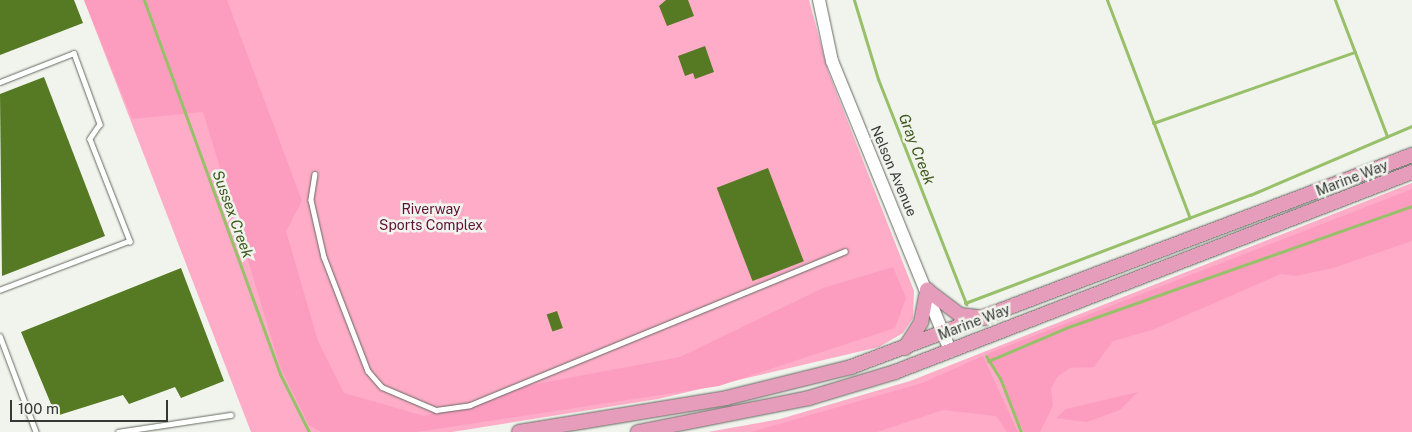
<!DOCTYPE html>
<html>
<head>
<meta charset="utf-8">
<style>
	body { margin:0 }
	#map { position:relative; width:1412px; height:432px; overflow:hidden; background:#f0f4ec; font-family:"Public Sans",sans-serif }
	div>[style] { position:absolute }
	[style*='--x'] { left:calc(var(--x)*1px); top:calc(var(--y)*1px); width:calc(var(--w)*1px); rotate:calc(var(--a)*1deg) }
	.green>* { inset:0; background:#feacc8 }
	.forest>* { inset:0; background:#fc9dbf }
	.stream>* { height:3px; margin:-1.5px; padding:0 1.5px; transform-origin:1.5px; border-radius:1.5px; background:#98bf6a }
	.building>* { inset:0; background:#567923; transform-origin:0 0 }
	.roads { filter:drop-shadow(0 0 1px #666962) drop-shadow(0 0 1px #666962) }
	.lane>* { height:4.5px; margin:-2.25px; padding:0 2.25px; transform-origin:2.25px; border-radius:2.25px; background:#fff }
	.secondary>* { height:12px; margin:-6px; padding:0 6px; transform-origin:6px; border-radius:6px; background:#fff }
	.primary>* { height:14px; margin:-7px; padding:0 7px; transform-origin:7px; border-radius:7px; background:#e69dbb }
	span { translate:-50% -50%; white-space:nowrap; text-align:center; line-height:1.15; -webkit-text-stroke:5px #f0f4ec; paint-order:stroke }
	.street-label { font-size:14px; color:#363835 }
	.park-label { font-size:14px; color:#620f37 }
	.water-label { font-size:15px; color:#40591e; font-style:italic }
	.scale { position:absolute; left:10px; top:400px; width:158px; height:22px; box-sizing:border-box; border:2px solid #363835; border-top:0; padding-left:6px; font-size:15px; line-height:18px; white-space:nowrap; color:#363835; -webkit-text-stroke:4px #f0f4ec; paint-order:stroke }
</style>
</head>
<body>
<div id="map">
	<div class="green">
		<div style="clip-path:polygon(84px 0,809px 0,828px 71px,914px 291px,913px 318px,903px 333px,879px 347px,658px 399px,452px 432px,251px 432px)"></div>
		<div style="clip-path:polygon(1412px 183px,1412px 432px,708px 432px,780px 419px,910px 381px)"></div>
	</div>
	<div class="forest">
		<div style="clip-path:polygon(84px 0,227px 0,302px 201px,286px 231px,318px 341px,344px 393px,424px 416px,526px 386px,680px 357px,823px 288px,893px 267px,906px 298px,895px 328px,719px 386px,417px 432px,321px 432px,309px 425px,280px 366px,203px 112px,132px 119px)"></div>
		<div style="clip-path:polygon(1412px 189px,1412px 241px,1333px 268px,1296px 276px,1281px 274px,1152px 330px,1113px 341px,1094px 367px,1070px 368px,1057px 377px,1051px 389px,1053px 406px,1040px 432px,1024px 432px,987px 354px)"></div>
		<div style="clip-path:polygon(983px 356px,1018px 432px,1007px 432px,996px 416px,943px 410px,877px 432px,751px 432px,922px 383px)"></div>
		<div style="clip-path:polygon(1138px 392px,1120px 410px,1087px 422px,1056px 418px,1066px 409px)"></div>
	</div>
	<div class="stream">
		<div style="--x:144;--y:0;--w:398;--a:70"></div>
		<div style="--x:280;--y:374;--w:65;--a:63.4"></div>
		<div style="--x:854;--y:0;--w:83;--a:73.1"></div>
		<div style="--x:878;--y:79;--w:242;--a:68.6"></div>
		<div style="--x:1107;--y:0;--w:233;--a:69.2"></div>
		<div style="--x:1335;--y:0;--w:146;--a:69.1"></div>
		<div style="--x:1153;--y:123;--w:214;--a:-19.4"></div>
		<div style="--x:965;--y:303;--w:305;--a:-20.8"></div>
		<div style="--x:1250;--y:195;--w:176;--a:-23.1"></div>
		<div style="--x:986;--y:356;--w:26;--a:58"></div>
		<div style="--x:1000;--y:378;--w:58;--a:68.7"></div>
		<div style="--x:988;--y:361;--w:90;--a:-22.9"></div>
		<div style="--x:1071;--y:326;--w:361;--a:-19.4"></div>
	</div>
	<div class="building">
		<div style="clip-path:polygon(0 0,74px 0,83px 23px,0 55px)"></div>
		<div style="clip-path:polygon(666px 0,688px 0,694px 16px,667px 26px,659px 6px)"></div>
		<div style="clip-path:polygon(705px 46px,714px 72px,695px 79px,693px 73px,685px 76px,678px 56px)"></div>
		<div style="clip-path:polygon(44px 77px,105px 236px,2px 276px,0 94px)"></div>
		<div style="left:768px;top:168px;width:100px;height:55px;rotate:69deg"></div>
		<div style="clip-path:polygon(181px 268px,224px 381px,181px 398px,175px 387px,129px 404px,123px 395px,56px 416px,21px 332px)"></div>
		<div style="left:557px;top:311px;width:18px;height:11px;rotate:71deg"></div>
	</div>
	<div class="roads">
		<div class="lane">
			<div style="--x:0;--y:82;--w:79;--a:-21.4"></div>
			<div style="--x:74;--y:53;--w:76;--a:69.9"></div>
			<div style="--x:100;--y:124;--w:18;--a:124"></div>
			<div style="--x:90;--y:139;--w:110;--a:68.6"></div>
			<div style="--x:130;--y:241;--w:139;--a:159.3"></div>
			<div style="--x:315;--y:174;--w:26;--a:99"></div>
			<div style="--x:311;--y:200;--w:58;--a:77.2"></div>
			<div style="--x:324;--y:257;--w:122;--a:68.9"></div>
			<div style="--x:368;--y:371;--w:21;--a:49"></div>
			<div style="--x:382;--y:387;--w:59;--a:23.1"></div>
			<div style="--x:436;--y:410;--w:34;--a:-8"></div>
			<div style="--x:470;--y:405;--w:405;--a:-22.3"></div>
			<div style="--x:0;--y:336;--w:103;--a:69.4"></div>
			<div style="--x:118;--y:432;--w:114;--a:-8.6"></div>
		</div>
		<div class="secondary">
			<div style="--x:819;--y:0;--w:62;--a:78"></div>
			<div style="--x:832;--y:61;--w:314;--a:67.8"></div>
		</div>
		<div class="primary">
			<div style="--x:905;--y:348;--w:31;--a:-58"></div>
			<div style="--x:921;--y:322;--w:33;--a:-79"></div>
			<div style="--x:927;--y:290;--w:41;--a:37.1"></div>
			<div style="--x:960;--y:315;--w:25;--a:7"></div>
			<div style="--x:519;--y:432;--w:210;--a:-9.3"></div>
			<div style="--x:726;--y:398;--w:129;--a:-13.9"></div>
			<div style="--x:851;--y:367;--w:600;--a:-20.7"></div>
			<div style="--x:638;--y:432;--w:174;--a:-11.2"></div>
			<div style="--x:809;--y:398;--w:90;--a:-16.8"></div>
			<div style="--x:895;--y:372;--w:554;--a:-21.15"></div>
		</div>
	</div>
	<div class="street-label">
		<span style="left:894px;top:171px;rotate:67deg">Nelson Avenue</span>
		<span style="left:1352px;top:178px;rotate:-21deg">Marine Way</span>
		<span style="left:974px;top:322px;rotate:-21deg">Marine Way</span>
	</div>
	<div class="park-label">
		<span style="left:431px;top:217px">Riverway<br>Sports Complex</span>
	</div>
	<div class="water-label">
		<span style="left:917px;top:149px;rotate:69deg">Gray Creek</span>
		<span style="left:233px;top:214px;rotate:70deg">Sussex Creek</span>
	</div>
	<div class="scale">100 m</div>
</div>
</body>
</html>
